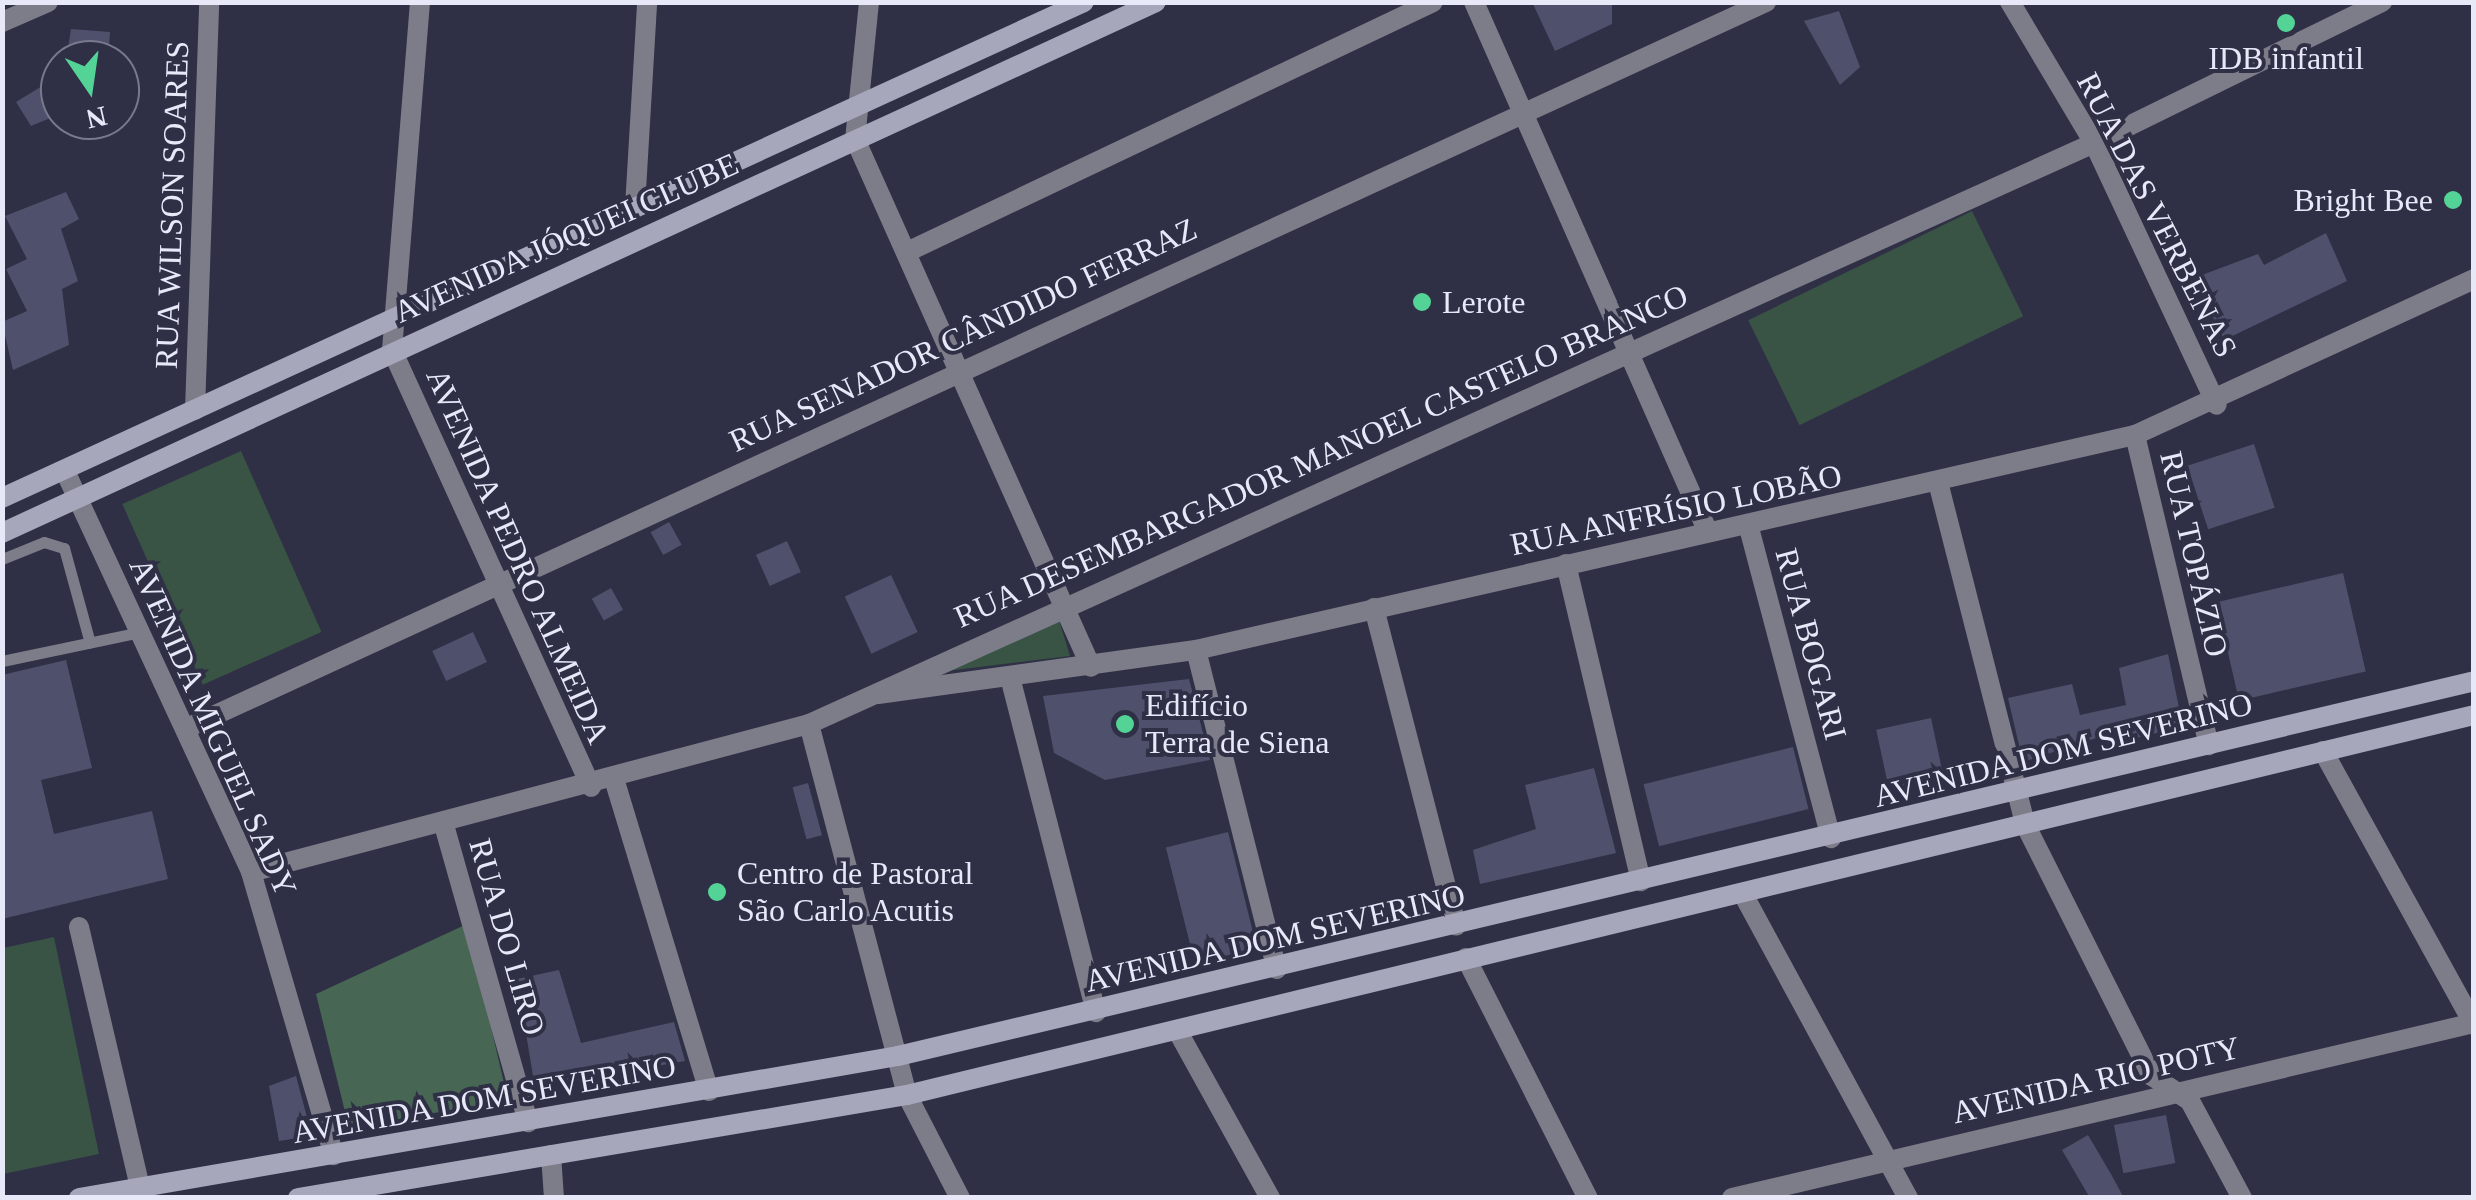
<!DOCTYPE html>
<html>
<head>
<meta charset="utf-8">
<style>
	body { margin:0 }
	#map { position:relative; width:2476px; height:1200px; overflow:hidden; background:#2f2f46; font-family:Georgia,serif }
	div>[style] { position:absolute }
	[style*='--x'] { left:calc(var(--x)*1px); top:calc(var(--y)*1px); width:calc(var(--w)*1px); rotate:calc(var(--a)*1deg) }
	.green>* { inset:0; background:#395344; transform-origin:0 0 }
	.forest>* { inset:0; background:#476654 }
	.building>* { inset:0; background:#4f506c; transform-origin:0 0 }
	.service>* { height:11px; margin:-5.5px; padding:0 5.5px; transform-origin:5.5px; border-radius:5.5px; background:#7c7d89 }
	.minor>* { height:20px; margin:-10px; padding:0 10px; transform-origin:10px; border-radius:10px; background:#7c7d89 }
	.tertiary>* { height:20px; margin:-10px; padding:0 10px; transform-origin:10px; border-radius:10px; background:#7c7d89 }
	.secondary>* { height:20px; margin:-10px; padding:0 10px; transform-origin:10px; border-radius:10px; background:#a6a7ba }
	.dots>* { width:28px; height:28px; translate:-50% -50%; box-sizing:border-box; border:5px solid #2f2f46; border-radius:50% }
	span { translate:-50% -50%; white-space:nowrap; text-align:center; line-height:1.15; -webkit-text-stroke:8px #2f2f46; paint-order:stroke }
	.poi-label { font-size:32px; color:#e7e8f8 }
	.right { translate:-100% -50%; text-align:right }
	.left { translate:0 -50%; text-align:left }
	.street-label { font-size:32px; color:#e7e8f8 }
	.frame { position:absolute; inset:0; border:5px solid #e7e8f8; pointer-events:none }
	.north { position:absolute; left:40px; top:40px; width:100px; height:100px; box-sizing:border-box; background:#2f2f46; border:2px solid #79798d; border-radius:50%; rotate:167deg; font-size:28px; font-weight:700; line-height:40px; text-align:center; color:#e7e8f8 }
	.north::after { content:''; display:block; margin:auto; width:35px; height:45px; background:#53d396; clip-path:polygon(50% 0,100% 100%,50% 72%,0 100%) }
</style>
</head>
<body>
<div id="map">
	<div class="green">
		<div style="left:1972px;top:211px;width:117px;height:249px;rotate:64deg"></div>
		<div style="left:241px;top:451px;width:198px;height:130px;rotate:66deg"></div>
		<div style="clip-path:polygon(1058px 617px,1070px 656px,930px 673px)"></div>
		<div style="clip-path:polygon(54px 937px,99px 1154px,3px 1174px,3px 948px)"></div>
	</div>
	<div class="forest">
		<div style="clip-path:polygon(467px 924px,508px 1100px,349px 1128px,316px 994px)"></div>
	</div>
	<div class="building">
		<div style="clip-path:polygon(1532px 2px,1612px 2px,1612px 24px,1555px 51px)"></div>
		<div style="clip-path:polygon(1839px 11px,1860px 67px,1840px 85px,1804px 21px)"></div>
		<div style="clip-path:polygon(71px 29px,110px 32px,108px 60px,66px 60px)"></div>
		<div style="clip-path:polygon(60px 75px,60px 114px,31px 126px,16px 102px)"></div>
		<div style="clip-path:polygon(66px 192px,79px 219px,61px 229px,78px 281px,62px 289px,69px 345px,13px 370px,2px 322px,27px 311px,6px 269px,27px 259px,5px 216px)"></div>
		<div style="clip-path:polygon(2326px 233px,2347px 281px,2224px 340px,2194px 278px,2258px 254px,2264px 265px)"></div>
		<div style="left:2254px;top:444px;width:67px;height:70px;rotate:72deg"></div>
		<div style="left:669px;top:522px;width:26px;height:21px;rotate:61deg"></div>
		<div style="left:787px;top:541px;width:34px;height:34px;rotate:66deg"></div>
		<div style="left:2343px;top:573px;width:101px;height:130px;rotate:77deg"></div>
		<div style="left:891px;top:575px;width:63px;height:51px;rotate:65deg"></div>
		<div style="left:611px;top:588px;width:25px;height:22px;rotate:61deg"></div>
		<div style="left:473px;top:632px;width:33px;height:45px;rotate:65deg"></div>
		<div style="clip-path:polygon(2168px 654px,2183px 727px,2132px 739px,2130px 727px,2023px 762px,2008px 698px,2072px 684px,2080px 715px,2126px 705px,2119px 668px)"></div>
		<div style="clip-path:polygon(66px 660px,92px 768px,41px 780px,54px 834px,152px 811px,168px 879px,2px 919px,2px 675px)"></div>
		<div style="clip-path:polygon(1189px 679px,1210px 760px,1105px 780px,1054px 753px,1043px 696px)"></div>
		<div style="left:1931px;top:718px;width:60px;height:56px;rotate:78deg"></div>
		<div style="left:1793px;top:747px;width:64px;height:154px;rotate:76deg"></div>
		<div style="clip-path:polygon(1594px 768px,1616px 853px,1480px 884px,1473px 850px,1536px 829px,1525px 785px)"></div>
		<div style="left:808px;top:783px;width:54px;height:16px;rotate:75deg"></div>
		<div style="left:1228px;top:832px;width:123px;height:64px;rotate:76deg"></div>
		<div style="clip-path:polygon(559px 970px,581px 1043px,674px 1022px,685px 1061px,535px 1088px,517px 979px)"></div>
		<div style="clip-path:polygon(296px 1076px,312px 1136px,279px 1141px,269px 1086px)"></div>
		<div style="left:2166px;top:1115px;width:49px;height:53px;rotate:79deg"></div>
		<div style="clip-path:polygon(2088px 1135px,2111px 1174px,2124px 1198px,2090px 1198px,2062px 1150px)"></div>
	</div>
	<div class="service">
		<div style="--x:2;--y:559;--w:45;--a:-22"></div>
		<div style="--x:44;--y:542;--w:21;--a:17"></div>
		<div style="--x:64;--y:548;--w:98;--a:74.7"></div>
		<div style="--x:2;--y:661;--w:142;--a:-11.8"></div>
	</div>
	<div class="minor">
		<div style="--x:420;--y:2;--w:349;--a:94.6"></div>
		<div style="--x:392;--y:350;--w:480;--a:65.5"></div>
		<div style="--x:869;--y:2;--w:138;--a:95.8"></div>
		<div style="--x:855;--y:139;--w:578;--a:65.92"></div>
		<div style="--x:1474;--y:2;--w:579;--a:66.18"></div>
		<div style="--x:2010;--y:2;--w:164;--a:59.2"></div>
		<div style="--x:2094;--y:143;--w:289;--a:64.9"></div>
		<div style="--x:635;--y:207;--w:205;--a:-86.6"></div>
		<div style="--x:907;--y:252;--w:582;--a:-25.42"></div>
		<div style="--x:195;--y:410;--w:408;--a:-88"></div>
		<div style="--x:2135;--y:435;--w:319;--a:76.6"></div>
		<div style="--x:65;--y:471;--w:442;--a:65.1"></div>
		<div style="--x:251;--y:872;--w:295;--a:73.7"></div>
		<div style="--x:1938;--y:482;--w:353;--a:75.7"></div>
		<div style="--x:2025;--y:824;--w:282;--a:63.3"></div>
		<div style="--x:2152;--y:1076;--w:45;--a:33.3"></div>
		<div style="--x:2190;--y:1101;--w:110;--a:61.8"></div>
		<div style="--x:1748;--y:524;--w:325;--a:75.2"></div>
		<div style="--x:1566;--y:564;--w:326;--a:76.7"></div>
		<div style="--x:1374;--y:608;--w:328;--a:75.5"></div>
		<div style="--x:1196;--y:650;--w:329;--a:75.8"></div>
		<div style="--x:1011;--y:681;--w:342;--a:75.6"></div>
		<div style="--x:878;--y:694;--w:321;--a:-7.9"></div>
		<div style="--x:1196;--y:650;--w:963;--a:-12.9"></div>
		<div style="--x:2135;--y:435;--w:373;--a:-24.7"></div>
		<div style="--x:809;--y:724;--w:384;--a:75.2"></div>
		<div style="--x:907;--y:1095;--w:116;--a:62.8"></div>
		<div style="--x:187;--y:728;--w:1738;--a:-24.69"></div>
		<div style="--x:2323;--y:751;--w:313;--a:61.1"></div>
		<div style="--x:615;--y:782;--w:323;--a:73.1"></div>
		<div style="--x:444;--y:825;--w:309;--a:74.2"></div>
		<div style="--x:251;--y:872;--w:577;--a:-14.85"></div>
		<div style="--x:809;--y:724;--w:1410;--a:-24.33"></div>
		<div style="--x:2094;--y:143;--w:321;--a:-26.1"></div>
		<div style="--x:1743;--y:894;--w:346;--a:61.5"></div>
		<div style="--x:79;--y:927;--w:267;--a:76.8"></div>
		<div style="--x:1466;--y:958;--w:269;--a:63.1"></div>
		<div style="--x:1177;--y:1030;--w:192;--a:61"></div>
		<div style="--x:551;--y:1155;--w:43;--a:86"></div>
		<div style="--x:1732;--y:1198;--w:762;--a:-13.27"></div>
	</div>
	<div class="tertiary">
		<div style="--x:2;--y:22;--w:50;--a:-23.5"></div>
	</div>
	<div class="secondary">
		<div style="--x:2;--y:498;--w:1190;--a:-24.63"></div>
		<div style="--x:2;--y:533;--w:1270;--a:-24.71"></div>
		<div style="--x:79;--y:1198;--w:831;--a:-9.84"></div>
		<div style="--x:898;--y:1056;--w:1620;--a:-13.38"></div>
		<div style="--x:298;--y:1198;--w:618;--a:-9.6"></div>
		<div style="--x:907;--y:1095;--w:1612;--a:-13.63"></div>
	</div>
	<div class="dots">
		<div style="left:2286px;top:23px;background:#53d396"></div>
		<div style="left:2453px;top:200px;background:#53d396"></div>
		<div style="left:1422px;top:302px;background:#53d396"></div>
		<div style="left:1125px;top:724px;background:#53d396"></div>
		<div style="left:717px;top:892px;background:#53d396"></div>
	</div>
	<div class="poi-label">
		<span style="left:2286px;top:58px">IDB infantil</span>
		<span class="right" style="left:2433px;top:200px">Bright Bee</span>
		<span class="left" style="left:1442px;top:302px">Lerote</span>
		<span class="left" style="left:1145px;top:724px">Edifício<br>Terra de Siena</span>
		<span class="left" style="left:737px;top:892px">Centro de Pastoral<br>São Carlo Acutis</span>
	</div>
	<div class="street-label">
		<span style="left:172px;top:205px;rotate:-88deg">RUA WILSON SOARES</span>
		<span style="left:2157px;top:215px;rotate:63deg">RUA DAS VERBENAS</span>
		<span style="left:566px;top:238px;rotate:-24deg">AVENIDA JÓQUEI CLUBE</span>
		<span style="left:963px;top:335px;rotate:-25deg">RUA SENADOR CÂNDIDO FERRAZ</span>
		<span style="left:1321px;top:456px;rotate:-24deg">RUA DESEMBARGADOR MANOEL CASTELO BRANCO</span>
		<span style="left:1676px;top:510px;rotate:-12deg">RUA ANFRÍSIO LOBÃO</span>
		<span style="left:2194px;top:554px;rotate:77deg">RUA TOPÁZIO</span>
		<span style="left:518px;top:556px;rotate:66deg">AVENIDA PEDRO ALMEIDA</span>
		<span style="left:1811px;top:644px;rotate:75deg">RUA BOGARI</span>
		<span style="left:213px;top:727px;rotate:66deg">AVENIDA MIGUEL SADY</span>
		<span style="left:2063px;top:750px;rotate:-14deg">AVENIDA DOM SEVERINO</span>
		<span style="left:507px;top:937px;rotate:74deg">RUA DO LIRO</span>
		<span style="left:1275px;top:938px;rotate:-13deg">AVENIDA DOM SEVERINO</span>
		<span style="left:2096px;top:1080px;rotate:-13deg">AVENIDA RIO POTY</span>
		<span style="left:484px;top:1099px;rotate:-10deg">AVENIDA DOM SEVERINO</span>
	</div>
	<div class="frame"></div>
	<div class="north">N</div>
</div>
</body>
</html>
